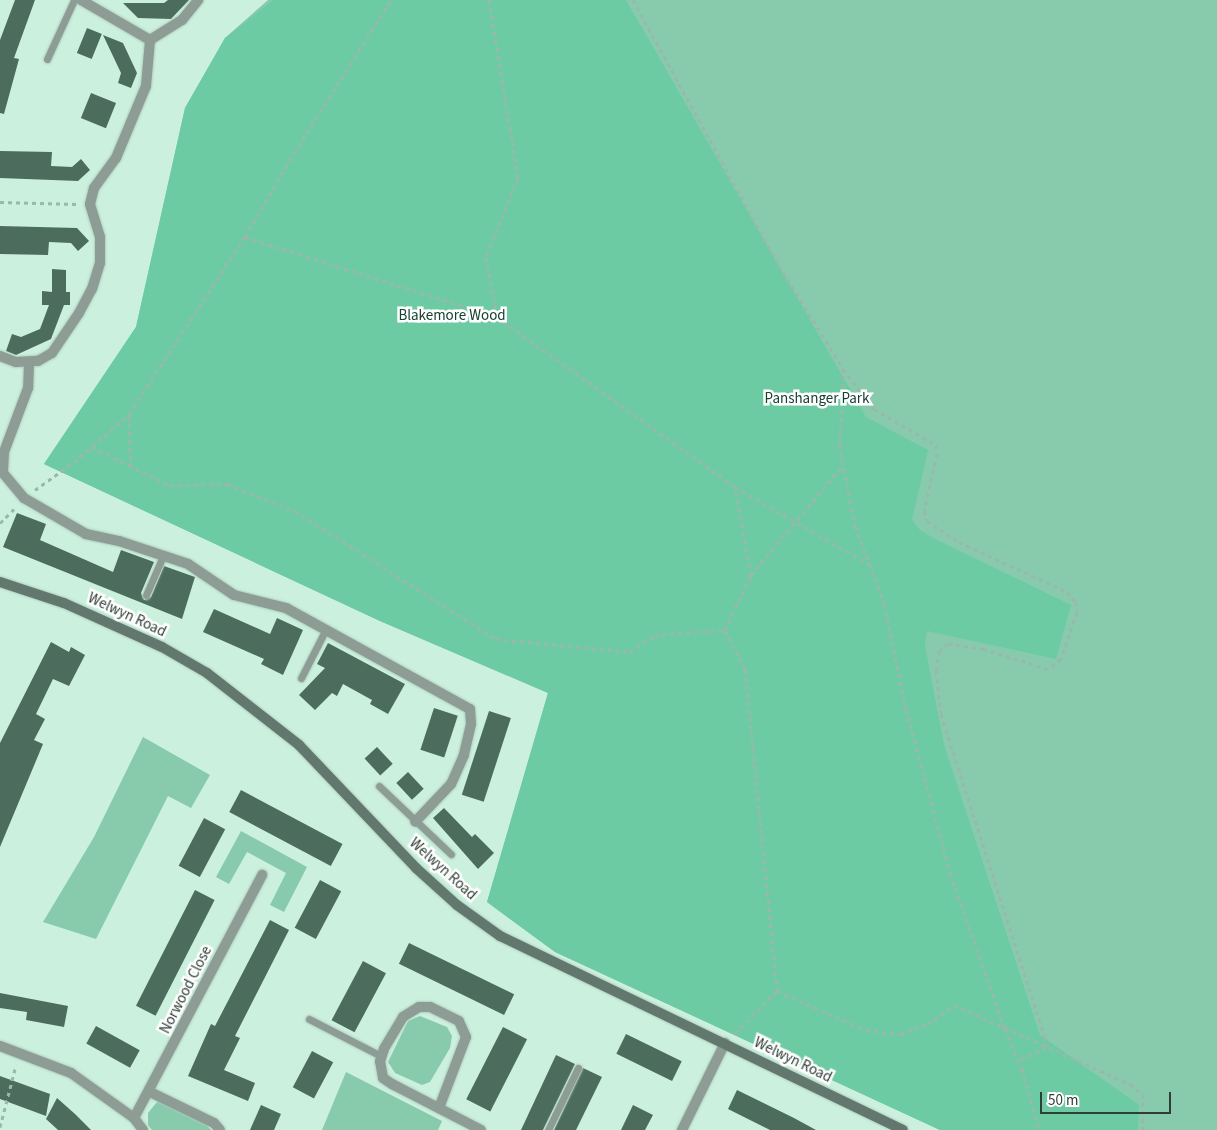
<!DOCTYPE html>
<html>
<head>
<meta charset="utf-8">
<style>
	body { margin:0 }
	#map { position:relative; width:1217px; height:1130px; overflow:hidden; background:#ccf0de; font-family:"Source Sans 3",sans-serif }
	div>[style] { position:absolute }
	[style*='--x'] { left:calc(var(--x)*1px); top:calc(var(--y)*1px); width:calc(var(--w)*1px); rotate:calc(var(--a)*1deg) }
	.green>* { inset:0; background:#87cbac }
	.forest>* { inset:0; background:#6ccba2 }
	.building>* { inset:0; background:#4c6d5d; transform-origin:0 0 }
	.path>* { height:3px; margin-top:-1.5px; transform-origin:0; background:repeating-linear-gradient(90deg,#9ab8a9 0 4px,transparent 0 8px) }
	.roads { filter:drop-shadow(0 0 1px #adccbc) drop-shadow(0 0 1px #adccbc) }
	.lane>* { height:7px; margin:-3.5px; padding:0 3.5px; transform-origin:3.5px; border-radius:3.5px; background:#8d9c94 }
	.street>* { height:10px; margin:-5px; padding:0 5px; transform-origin:5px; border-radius:5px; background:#8d9c94 }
	.secondary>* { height:10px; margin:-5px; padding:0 5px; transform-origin:5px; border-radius:5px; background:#62786e }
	span { translate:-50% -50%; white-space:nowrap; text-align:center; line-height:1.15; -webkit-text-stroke:5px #fff; paint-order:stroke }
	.park-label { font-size:15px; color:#174030 }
	.street-label { font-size:15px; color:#2f3e36 }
	.scale { position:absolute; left:1040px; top:1092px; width:131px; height:22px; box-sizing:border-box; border:2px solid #2f3e36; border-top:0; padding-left:6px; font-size:15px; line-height:18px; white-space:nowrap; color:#2f3e36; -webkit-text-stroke:4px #fff; paint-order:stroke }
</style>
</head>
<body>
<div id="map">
	<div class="green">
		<div style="clip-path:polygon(268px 0,1217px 0,1217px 1130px,940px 1130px,555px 952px,487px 902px,548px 693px,380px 621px,44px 464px,136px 327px,185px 108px,225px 38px)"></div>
		<div style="clip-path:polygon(143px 737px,210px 775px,191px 808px,168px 796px,96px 939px,43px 922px,94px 837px)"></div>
		<div style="clip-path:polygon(241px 831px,307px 867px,284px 912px,270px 905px,286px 873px,247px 852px,229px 884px,216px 877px)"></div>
		<div style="clip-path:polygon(420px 1016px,447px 1027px,452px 1036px,450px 1048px,430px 1082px,422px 1085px,395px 1073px,388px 1062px,408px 1021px)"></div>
		<div style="clip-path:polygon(346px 1072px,442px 1121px,438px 1130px,322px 1130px)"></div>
		<div style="clip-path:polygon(157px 1102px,165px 1102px,206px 1124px,211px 1130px,152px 1130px,148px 1125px,148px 1113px)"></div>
	</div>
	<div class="forest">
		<div style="clip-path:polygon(273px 0,626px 0,866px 417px,928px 450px,912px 520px,920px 530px,935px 539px,1071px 605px,1056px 659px,927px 631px,925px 645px,944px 745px,1040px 1035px,1139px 1105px,1138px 1130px,940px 1130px,555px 952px,487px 902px,548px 693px,380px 621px,44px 464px,136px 327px,185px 108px,225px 38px)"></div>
	</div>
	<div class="building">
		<div style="clip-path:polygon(15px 0,35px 0,14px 58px,19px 59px,4px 114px,0 113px,0 40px)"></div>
		<div style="clip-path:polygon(168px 0,189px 0,171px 19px,138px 18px,123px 3px,164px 3px)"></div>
		<div style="left:87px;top:28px;width:16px;height:27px;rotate:22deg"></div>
		<div style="clip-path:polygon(103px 35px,123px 43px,137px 73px,131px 88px,118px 83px,121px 73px)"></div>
		<div style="left:91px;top:93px;width:27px;height:27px;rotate:22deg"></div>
		<div style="clip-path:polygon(0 151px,52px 152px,51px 166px,72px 167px,81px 159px,90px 170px,78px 181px,0 178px)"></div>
		<div style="clip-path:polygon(0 226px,77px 228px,89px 241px,78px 251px,71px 243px,49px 242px,48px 255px,0 254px)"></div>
		<div style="clip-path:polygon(52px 269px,66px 270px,66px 292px,70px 292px,70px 305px,64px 305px,51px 339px,16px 355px,6px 351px,12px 334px,21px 337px,40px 329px,49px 305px,42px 305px,42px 291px,52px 292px)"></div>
		<div style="clip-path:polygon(17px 513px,46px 524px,40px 540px,113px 572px,121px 550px,154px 562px,141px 593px,144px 600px,151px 597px,164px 566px,195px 577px,182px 619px,3px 547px)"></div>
		<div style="clip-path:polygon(214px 609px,270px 634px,277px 618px,303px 630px,283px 675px,261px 664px,264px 659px,203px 632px)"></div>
		<div style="clip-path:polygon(51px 642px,69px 652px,71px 647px,85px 655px,69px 686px,53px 679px,36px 714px,45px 719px,34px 740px,43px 744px,0 847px,0 743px)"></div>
		<div style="clip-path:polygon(328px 643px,405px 684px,388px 714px,370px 704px,372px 700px,343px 684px,337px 696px,332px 693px,315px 710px,299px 695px,325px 668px,317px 664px)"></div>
		<div style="left:434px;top:708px;width:25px;height:44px;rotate:18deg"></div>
		<div style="left:489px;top:711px;width:23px;height:88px;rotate:18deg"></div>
		<div style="left:377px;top:747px;width:23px;height:17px;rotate:47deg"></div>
		<div style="left:408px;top:772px;width:23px;height:16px;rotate:47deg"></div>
		<div style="left:241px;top:790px;width:115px;height:25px;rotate:28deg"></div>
		<div style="clip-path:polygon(444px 808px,472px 837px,475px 834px,494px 853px,478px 869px,433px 818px)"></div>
		<div style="left:204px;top:818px;width:24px;height:54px;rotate:28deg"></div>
		<div style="left:320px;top:880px;width:24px;height:54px;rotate:28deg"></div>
		<div style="left:195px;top:890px;width:22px;height:130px;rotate:27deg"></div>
		<div style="clip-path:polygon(270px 920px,289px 930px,235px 1036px,240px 1038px,224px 1070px,255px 1083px,248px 1101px,188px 1076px,211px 1024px,215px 1026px)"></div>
		<div style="left:409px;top:943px;width:117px;height:23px;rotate:26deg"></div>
		<div style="left:363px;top:961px;width:26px;height:67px;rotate:28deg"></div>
		<div style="clip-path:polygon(0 993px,68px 1006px,64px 1027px,26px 1020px,27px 1012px,0 1008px)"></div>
		<div style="left:96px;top:1026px;width:50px;height:20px;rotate:29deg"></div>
		<div style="left:503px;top:1027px;width:27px;height:81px;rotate:27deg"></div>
		<div style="left:626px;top:1034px;width:62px;height:22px;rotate:26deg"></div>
		<div style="left:312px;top:1051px;width:24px;height:41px;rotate:28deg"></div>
		<div style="clip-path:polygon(556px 1055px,575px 1064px,543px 1130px,521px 1130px)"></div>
		<div style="clip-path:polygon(583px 1068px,602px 1077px,576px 1130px,554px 1130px)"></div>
		<div style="clip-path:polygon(0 1076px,50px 1094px,46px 1116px,0 1099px)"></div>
		<div style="clip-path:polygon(737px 1090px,794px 1118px,816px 1130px,770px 1130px,728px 1109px)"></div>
		<div style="clip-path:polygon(57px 1098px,75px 1114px,91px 1130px,58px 1130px,46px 1119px)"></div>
		<div style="clip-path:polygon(261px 1105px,281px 1114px,274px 1130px,250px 1130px)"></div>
		<div style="clip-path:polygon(633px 1105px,653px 1115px,645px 1130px,621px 1130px)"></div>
	</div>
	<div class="path">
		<div style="--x:489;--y:0;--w:179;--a:80.7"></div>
		<div style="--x:518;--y:177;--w:86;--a:111.8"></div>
		<div style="--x:486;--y:257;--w:61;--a:79.6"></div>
		<div style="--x:633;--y:0;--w:303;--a:61.2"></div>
		<div style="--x:779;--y:266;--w:120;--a:57.9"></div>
		<div style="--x:843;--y:368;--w:33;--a:90"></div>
		<div style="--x:843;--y:401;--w:44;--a:95.2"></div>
		<div style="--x:839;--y:445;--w:83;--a:78.8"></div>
		<div style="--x:855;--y:526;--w:82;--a:69.4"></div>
		<div style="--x:884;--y:603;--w:108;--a:78.3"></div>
		<div style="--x:906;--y:709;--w:170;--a:75"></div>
		<div style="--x:950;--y:873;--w:165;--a:70.6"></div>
		<div style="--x:1005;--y:1029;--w:43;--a:67"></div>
		<div style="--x:1022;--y:1069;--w:63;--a:74.4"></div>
		<div style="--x:0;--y:202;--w:77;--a:1.5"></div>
		<div style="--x:245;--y:237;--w:264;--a:17.6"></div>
		<div style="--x:497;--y:317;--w:292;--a:35.5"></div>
		<div style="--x:735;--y:487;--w:155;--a:29.9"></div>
		<div style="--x:843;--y:369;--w:51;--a:52.2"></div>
		<div style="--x:874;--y:409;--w:72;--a:30.1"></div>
		<div style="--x:936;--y:445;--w:9;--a:84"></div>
		<div style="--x:937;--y:454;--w:58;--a:102.8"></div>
		<div style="--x:924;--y:511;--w:10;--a:73"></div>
		<div style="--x:927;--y:521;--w:38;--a:33"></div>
		<div style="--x:959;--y:542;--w:119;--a:24.8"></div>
		<div style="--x:1067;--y:592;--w:13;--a:48"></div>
		<div style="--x:1076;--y:602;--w:10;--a:84"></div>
		<div style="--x:1077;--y:612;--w:50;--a:108.8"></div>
		<div style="--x:1061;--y:659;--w:16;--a:142"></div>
		<div style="--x:1048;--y:669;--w:67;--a:-162.6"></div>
		<div style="--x:984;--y:649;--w:36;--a:-171"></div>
		<div style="--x:948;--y:643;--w:12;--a:138"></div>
		<div style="--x:939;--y:651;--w:20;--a:99"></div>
		<div style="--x:936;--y:671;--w:43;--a:83.4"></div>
		<div style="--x:941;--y:714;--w:339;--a:72.2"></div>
		<div style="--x:1045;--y:1037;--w:10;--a:84"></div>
		<div style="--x:1046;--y:1047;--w:30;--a:153"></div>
		<div style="--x:129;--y:415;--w:51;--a:87.8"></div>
		<div style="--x:92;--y:447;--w:86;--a:26.3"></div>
		<div style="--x:169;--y:485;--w:58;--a:-1"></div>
		<div style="--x:227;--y:484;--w:73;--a:21.7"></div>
		<div style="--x:295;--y:511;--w:238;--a:32.5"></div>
		<div style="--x:496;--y:639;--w:135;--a:5.5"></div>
		<div style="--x:630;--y:652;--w:30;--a:-34"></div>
		<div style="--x:655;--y:635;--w:70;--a:-4.1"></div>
		<div style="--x:725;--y:630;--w:61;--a:-64.7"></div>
		<div style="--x:751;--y:575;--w:89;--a:-100.3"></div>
		<div style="--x:35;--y:490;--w:48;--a:-35.7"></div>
		<div style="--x:74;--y:462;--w:73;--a:-41.1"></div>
		<div style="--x:129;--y:414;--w:212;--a:-56.8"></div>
		<div style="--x:245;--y:237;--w:97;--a:-59.7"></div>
		<div style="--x:294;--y:153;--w:181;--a:-57.6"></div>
		<div style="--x:0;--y:523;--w:21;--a:-45"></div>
		<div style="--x:751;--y:575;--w:143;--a:-50.1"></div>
		<div style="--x:725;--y:630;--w:44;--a:62.9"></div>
		<div style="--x:745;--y:669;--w:324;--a:84.3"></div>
		<div style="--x:777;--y:991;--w:62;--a:135"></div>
		<div style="--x:777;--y:991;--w:97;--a:23.7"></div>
		<div style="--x:866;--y:1030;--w:34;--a:7"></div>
		<div style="--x:900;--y:1034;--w:30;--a:-20"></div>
		<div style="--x:928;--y:1024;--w:32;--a:-36"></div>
		<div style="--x:954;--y:1005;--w:193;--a:24.2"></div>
		<div style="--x:1130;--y:1084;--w:17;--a:40"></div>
		<div style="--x:1143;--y:1095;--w:35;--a:90"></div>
		<div style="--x:0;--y:1127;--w:64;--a:-75.5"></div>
	</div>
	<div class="roads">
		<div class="lane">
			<div style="--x:47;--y:59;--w:65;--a:-65.4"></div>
			<div style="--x:146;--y:595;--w:43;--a:-66.4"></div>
			<div style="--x:301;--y:678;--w:55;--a:-63"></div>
			<div style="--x:379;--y:786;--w:99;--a:43.4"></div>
			<div style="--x:309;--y:1019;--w:81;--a:27.2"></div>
			<div style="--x:548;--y:1130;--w:69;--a:-64.2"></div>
		</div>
		<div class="street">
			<div style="--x:81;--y:0;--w:80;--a:30.1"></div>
			<div style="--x:0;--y:356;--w:17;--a:21"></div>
			<div style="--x:16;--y:362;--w:22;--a:-3"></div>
			<div style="--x:38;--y:361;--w:16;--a:-30"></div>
			<div style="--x:52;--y:353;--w:48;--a:-56"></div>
			<div style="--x:79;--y:313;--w:27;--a:-62"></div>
			<div style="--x:92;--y:289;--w:27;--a:-73"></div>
			<div style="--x:100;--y:263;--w:26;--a:-90"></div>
			<div style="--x:100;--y:237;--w:34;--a:-107"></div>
			<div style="--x:90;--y:204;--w:16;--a:-76"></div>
			<div style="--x:94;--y:188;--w:37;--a:-54"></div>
			<div style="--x:116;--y:158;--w:78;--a:-67.4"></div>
			<div style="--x:146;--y:86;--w:46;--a:-85"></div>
			<div style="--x:150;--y:40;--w:38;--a:-32"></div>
			<div style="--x:182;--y:20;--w:26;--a:-51"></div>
			<div style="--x:29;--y:364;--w:24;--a:92"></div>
			<div style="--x:28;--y:388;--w:68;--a:110.6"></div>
			<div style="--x:4;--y:452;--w:21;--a:93"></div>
			<div style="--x:3;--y:473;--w:33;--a:50"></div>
			<div style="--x:24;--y:498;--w:72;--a:30.1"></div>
			<div style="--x:86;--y:534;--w:34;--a:12"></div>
			<div style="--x:119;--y:541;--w:73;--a:18.4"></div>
			<div style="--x:188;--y:564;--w:55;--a:34"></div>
			<div style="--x:234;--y:595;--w:54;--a:14"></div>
			<div style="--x:286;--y:608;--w:210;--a:28.8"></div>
			<div style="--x:470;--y:709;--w:15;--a:86"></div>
			<div style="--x:471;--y:724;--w:32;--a:103"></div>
			<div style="--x:464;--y:755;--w:32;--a:114"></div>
			<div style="--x:451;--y:784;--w:52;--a:133.5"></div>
			<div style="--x:0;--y:1046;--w:76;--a:20.8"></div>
			<div style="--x:71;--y:1073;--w:77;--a:35.5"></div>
			<div style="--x:134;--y:1118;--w:15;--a:53"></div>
			<div style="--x:150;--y:1092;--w:71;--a:25.8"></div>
			<div style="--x:214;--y:1123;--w:9;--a:49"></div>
			<div style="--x:439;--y:1108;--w:76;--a:-69.2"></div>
			<div style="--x:466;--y:1037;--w:17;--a:-114"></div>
			<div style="--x:459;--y:1021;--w:32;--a:-154"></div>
			<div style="--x:430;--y:1007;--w:11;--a:180"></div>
			<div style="--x:419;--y:1007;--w:19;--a:148"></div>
			<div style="--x:403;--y:1017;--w:37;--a:121"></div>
			<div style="--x:384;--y:1049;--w:13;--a:108"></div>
			<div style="--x:380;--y:1061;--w:17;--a:80"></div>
			<div style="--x:383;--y:1078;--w:11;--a:34"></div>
			<div style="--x:392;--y:1084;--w:100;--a:27.3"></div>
			<div style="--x:134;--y:1118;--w:275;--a:-62.2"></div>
			<div style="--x:682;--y:1130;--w:97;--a:-63.7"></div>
		</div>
		<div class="secondary">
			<div style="--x:0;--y:582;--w:67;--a:18.2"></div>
			<div style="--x:64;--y:603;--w:107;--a:24.2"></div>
			<div style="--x:162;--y:647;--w:52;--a:30"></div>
			<div style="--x:207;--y:673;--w:117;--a:38"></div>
			<div style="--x:299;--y:745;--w:170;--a:46.4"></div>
			<div style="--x:416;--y:868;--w:55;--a:42.1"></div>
			<div style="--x:457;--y:905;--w:53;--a:35.8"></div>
			<div style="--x:500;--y:936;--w:447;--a:25.7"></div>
		</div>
	</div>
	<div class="park-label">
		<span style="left:452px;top:316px">Blakemore Wood</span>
		<span style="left:817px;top:399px">Panshanger Park</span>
	</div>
	<div class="street-label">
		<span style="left:127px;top:615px;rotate:25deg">Welwyn Road</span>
		<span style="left:443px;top:869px;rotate:42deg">Welwyn Road</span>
		<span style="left:186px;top:990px;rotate:-63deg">Norwood Close</span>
		<span style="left:793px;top:1060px;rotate:26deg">Welwyn Road</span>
	</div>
	<div class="scale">50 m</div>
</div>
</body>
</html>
